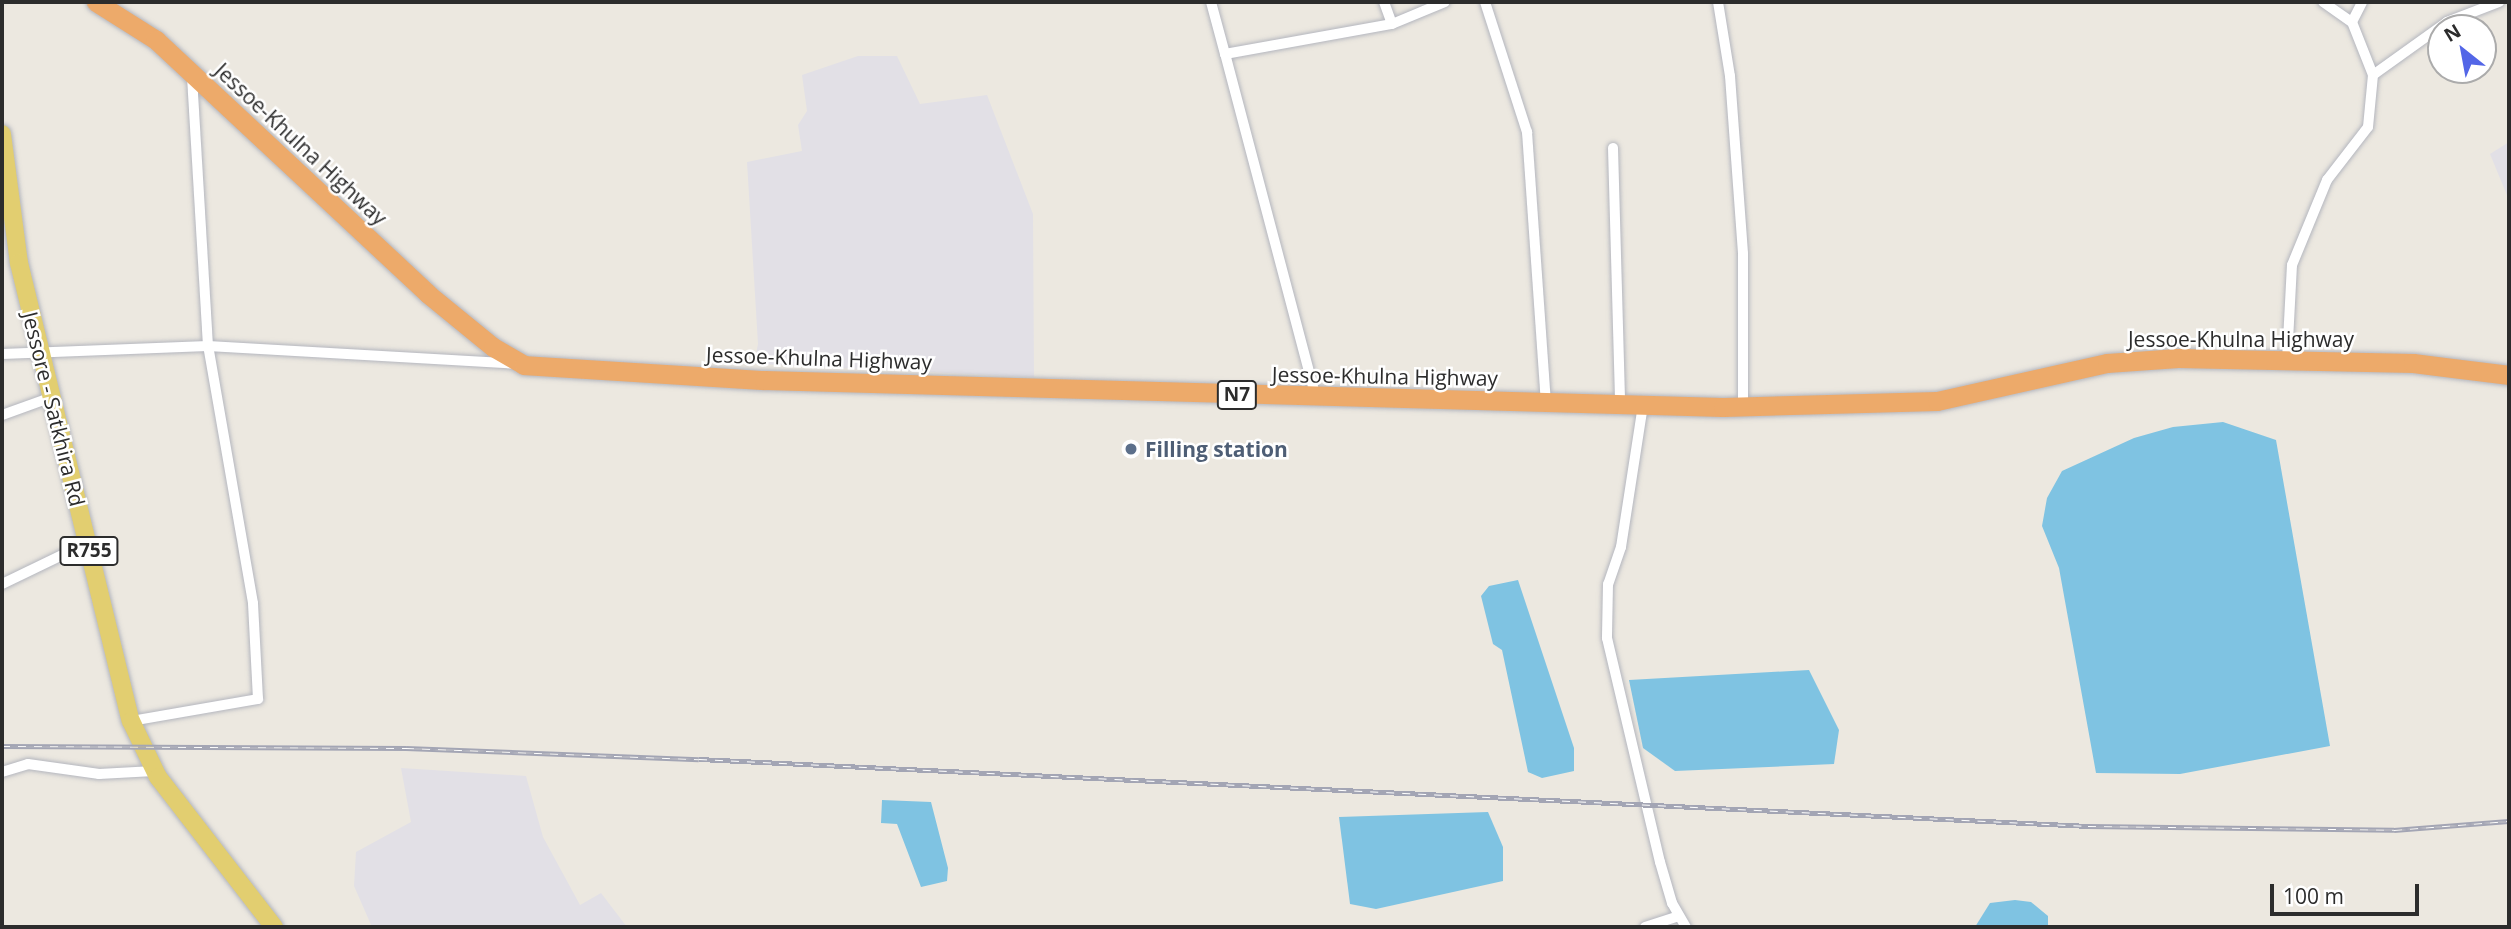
<!DOCTYPE html>
<html>
<head>
<meta charset="utf-8">
<style>
	body { margin:0 }
	#map { position:relative; width:2511px; height:929px; overflow:hidden; background:#ece8e0; font-family:"Open Sans",sans-serif }
	div>[style] { position:absolute }
	[style*='--x'] { left:calc(var(--x)*1px); top:calc(var(--y)*1px); width:calc(var(--w)*1px); rotate:calc(var(--a)*1deg) }
	.industrial>* { inset:0; background:#e2e0e6 }
	.water>* { inset:0; background:#7fc3e2 }
	.roads { filter:drop-shadow(0 0 2px #b4b6be) drop-shadow(0 0 2px #b4b6be) }
	.street>* { height:10px; margin:-5px; padding:0 5px; transform-origin:5px; border-radius:5px; background:#fff }
	.primary>* { height:18px; margin:-9px; padding:0 9px; transform-origin:9px; border-radius:9px; background:#e2ce70 }
	.highway>* { height:19px; margin:-9.5px; padding:0 9.5px; transform-origin:9.5px; border-radius:9.5px; background:#edaa6a }
	.rail>* { height:5px; margin-top:-2.5px; transform-origin:0; background:repeating-linear-gradient(90deg,#fff 0 8px,#a3a5b4 0 16px); box-sizing:border-box; border-block:2px solid #a3a5b4 }
	.dots>* { width:19px; height:19px; translate:-50% -50%; box-sizing:border-box; border:4px solid #fff; border-radius:50% }
	span { translate:-50% -50%; white-space:nowrap; text-align:center; line-height:1.15; -webkit-text-stroke:5px #fff; paint-order:stroke }
	.shield-label span { padding:2px 5px; background:#fff; border:2px solid; border-radius:5px; -webkit-text-stroke-width:0 }
	.shield-label { font-size:19px; color:#2c2c2c; font-weight:700 }
	.street-label { font-size:21px; color:#2c2c2c }
	.service-label { font-size:21px; color:#4e5e75; font-weight:700 }
	.left { translate:0 -50%; text-align:left }
	.frame { position:absolute; inset:0; border:4px solid #2c2c2c; pointer-events:none }
	.north { position:absolute; left:2427px; top:14px; width:70px; height:70px; box-sizing:border-box; background:#fff; border:2px solid #ababab; border-radius:50%; rotate:329deg; font-size:19px; font-weight:700; line-height:28px; text-align:center; color:#2c2c2c }
	.north::after { content:''; display:block; margin:auto; width:24px; height:32px; background:#5366e7; clip-path:polygon(50% 0,100% 100%,50% 72%,0 100%) }
	.scale { position:absolute; left:2270px; top:884px; width:149px; height:32px; box-sizing:border-box; border:4px solid #2c2c2c; border-top:0; padding-left:9px; font-size:21px; line-height:24px; white-space:nowrap; color:#2c2c2c; -webkit-text-stroke:5px #fff; paint-order:stroke }
</style>
</head>
<body>
<div id="map">
	<div class="industrial">
		<div style="clip-path:polygon(858px 56px,897px 56px,920px 104px,987px 95px,1033px 214px,1034px 377px,754px 364px,758px 344px,747px 162px,802px 151px,798px 125px,807px 111px,802px 75px)"></div>
		<div style="clip-path:polygon(2509px 142px,2509px 200px,2490px 154px)"></div>
		<div style="clip-path:polygon(401px 768px,526px 776px,543px 837px,580px 905px,601px 893px,627px 927px,372px 927px,354px 886px,356px 852px,411px 822px)"></div>
	</div>
	<div class="water">
		<div style="clip-path:polygon(2223px 422px,2276px 440px,2330px 746px,2180px 774px,2096px 773px,2059px 568px,2042px 526px,2047px 498px,2062px 471px,2134px 438px,2173px 427px)"></div>
		<div style="clip-path:polygon(1518px 580px,1574px 748px,1574px 771px,1542px 778px,1528px 772px,1502px 650px,1493px 644px,1481px 596px,1489px 586px)"></div>
		<div style="clip-path:polygon(1809px 670px,1839px 730px,1834px 764px,1675px 771px,1643px 748px,1629px 680px)"></div>
		<div style="clip-path:polygon(882px 800px,931px 802px,948px 868px,947px 881px,921px 887px,897px 824px,881px 823px)"></div>
		<div style="clip-path:polygon(1488px 812px,1503px 847px,1503px 881px,1376px 909px,1350px 904px,1339px 817px)"></div>
		<div style="clip-path:polygon(2015px 900px,2031px 902px,2048px 916px,2048px 927px,1975px 927px,1990px 903px)"></div>
	</div>
	<div class="roads">
		<div class="street">
			<div style="--x:1211;--y:2;--w:54;--a:74.9"></div>
			<div style="--x:1384;--y:2;--w:23;--a:70"></div>
			<div style="--x:1392;--y:24;--w:57;--a:-22.5"></div>
			<div style="--x:1485;--y:2;--w:137;--a:72.1"></div>
			<div style="--x:1527;--y:132;--w:273;--a:86"></div>
			<div style="--x:1718;--y:2;--w:75;--a:80.8"></div>
			<div style="--x:1730;--y:76;--w:178;--a:85.8"></div>
			<div style="--x:1743;--y:254;--w:152;--a:90"></div>
			<div style="--x:2323;--y:2;--w:35;--a:35"></div>
			<div style="--x:2352;--y:22;--w:57;--a:68.4"></div>
			<div style="--x:2352;--y:22;--w:22;--a:-63"></div>
			<div style="--x:1613;--y:148;--w:256;--a:88.4"></div>
			<div style="--x:2;--y:354;--w:206;--a:-2.2"></div>
			<div style="--x:208;--y:346;--w:309;--a:3.3"></div>
			<div style="--x:2287;--y:360;--w:95;--a:-87"></div>
			<div style="--x:2292;--y:265;--w:92;--a:-67.6"></div>
			<div style="--x:2327;--y:180;--w:67;--a:-52.3"></div>
			<div style="--x:2368;--y:127;--w:52;--a:-84.5"></div>
			<div style="--x:2373;--y:75;--w:91;--a:-35.6"></div>
			<div style="--x:2447;--y:22;--w:56;--a:-21"></div>
			<div style="--x:1316;--y:398;--w:356;--a:-104.8"></div>
			<div style="--x:1225;--y:54;--w:170;--a:-10.2"></div>
			<div style="--x:1643;--y:405;--w:144;--a:98.8"></div>
			<div style="--x:1621;--y:547;--w:39;--a:109"></div>
			<div style="--x:1608;--y:584;--w:54;--a:91.1"></div>
			<div style="--x:1607;--y:638;--w:230;--a:76.7"></div>
			<div style="--x:1660;--y:862;--w:43;--a:73.7"></div>
			<div style="--x:1672;--y:903;--w:28;--a:60"></div>
			<div style="--x:2;--y:415;--w:53;--a:-19.8"></div>
			<div style="--x:2;--y:584;--w:94;--a:-25.8"></div>
			<div style="--x:131;--y:721;--w:129;--a:-9.8"></div>
			<div style="--x:258;--y:699;--w:96;--a:-93"></div>
			<div style="--x:253;--y:603;--w:261;--a:-99.9"></div>
			<div style="--x:208;--y:346;--w:270;--a:-93.4"></div>
			<div style="--x:2;--y:772;--w:27;--a:-17"></div>
			<div style="--x:28;--y:764;--w:72;--a:8"></div>
			<div style="--x:99;--y:774;--w:55;--a:-3.1"></div>
			<div style="--x:1645;--y:927;--w:35;--a:-18"></div>
		</div>
		<div class="primary">
			<div style="--x:2;--y:134;--w:130;--a:82.5"></div>
			<div style="--x:19;--y:263;--w:471;--a:76.3"></div>
			<div style="--x:131;--y:721;--w:62;--a:64.3"></div>
			<div style="--x:158;--y:777;--w:190;--a:52.3"></div>
		</div>
		<div class="highway">
			<div style="--x:96;--y:2;--w:71;--a:32.3"></div>
			<div style="--x:156;--y:40;--w:372;--a:43"></div>
			<div style="--x:428;--y:294;--w:84;--a:39.2"></div>
			<div style="--x:493;--y:347;--w:36;--a:30"></div>
			<div style="--x:524;--y:365;--w:240;--a:3.6"></div>
			<div style="--x:764;--y:380;--w:959;--a:1.61"></div>
			<div style="--x:1723;--y:407;--w:214;--a:-1.6"></div>
			<div style="--x:1937;--y:401;--w:174;--a:-12.6"></div>
			<div style="--x:2107;--y:363;--w:71;--a:-4"></div>
			<div style="--x:2178;--y:358;--w:235;--a:1.2"></div>
			<div style="--x:2413;--y:363;--w:97;--a:7.1"></div>
		</div>
	</div>
	<div class="rail">
		<div style="--x:2;--y:746;--w:404;--a:0.3"></div>
		<div style="--x:406;--y:748;--w:293;--a:2.2"></div>
		<div style="--x:699;--y:759;--w:1391;--a:2.76"></div>
		<div style="--x:2088;--y:826;--w:306;--a:0.7"></div>
		<div style="--x:2394;--y:830;--w:115;--a:-4.5"></div>
	</div>
	<div class="dots">
		<div style="left:1131px;top:449px;background:#5c6f8a"></div>
	</div>
	<div class="shield-label">
		<span style="left:1237px;top:395px">N7</span>
		<span style="left:89px;top:551px">R755</span>
	</div>
	<div class="street-label">
		<span style="left:301px;top:144px;rotate:43deg">Jessoe-Khulna Highway</span>
		<span style="left:2241px;top:339px">Jessoe-Khulna Highway</span>
		<span style="left:819px;top:358px;rotate:2deg">Jessoe-Khulna Highway</span>
		<span style="left:1385px;top:376px;rotate:1deg">Jessoe-Khulna Highway</span>
		<span style="left:54px;top:409px;rotate:76deg">Jessore - Satkhira Rd</span>
	</div>
	<div class="service-label">
		<span class="left" style="left:1145px;top:449px">Filling station</span>
	</div>
	<div class="frame"></div>
	<div class="north">N</div>
	<div class="scale">100 m</div>
</div>
</body>
</html>
